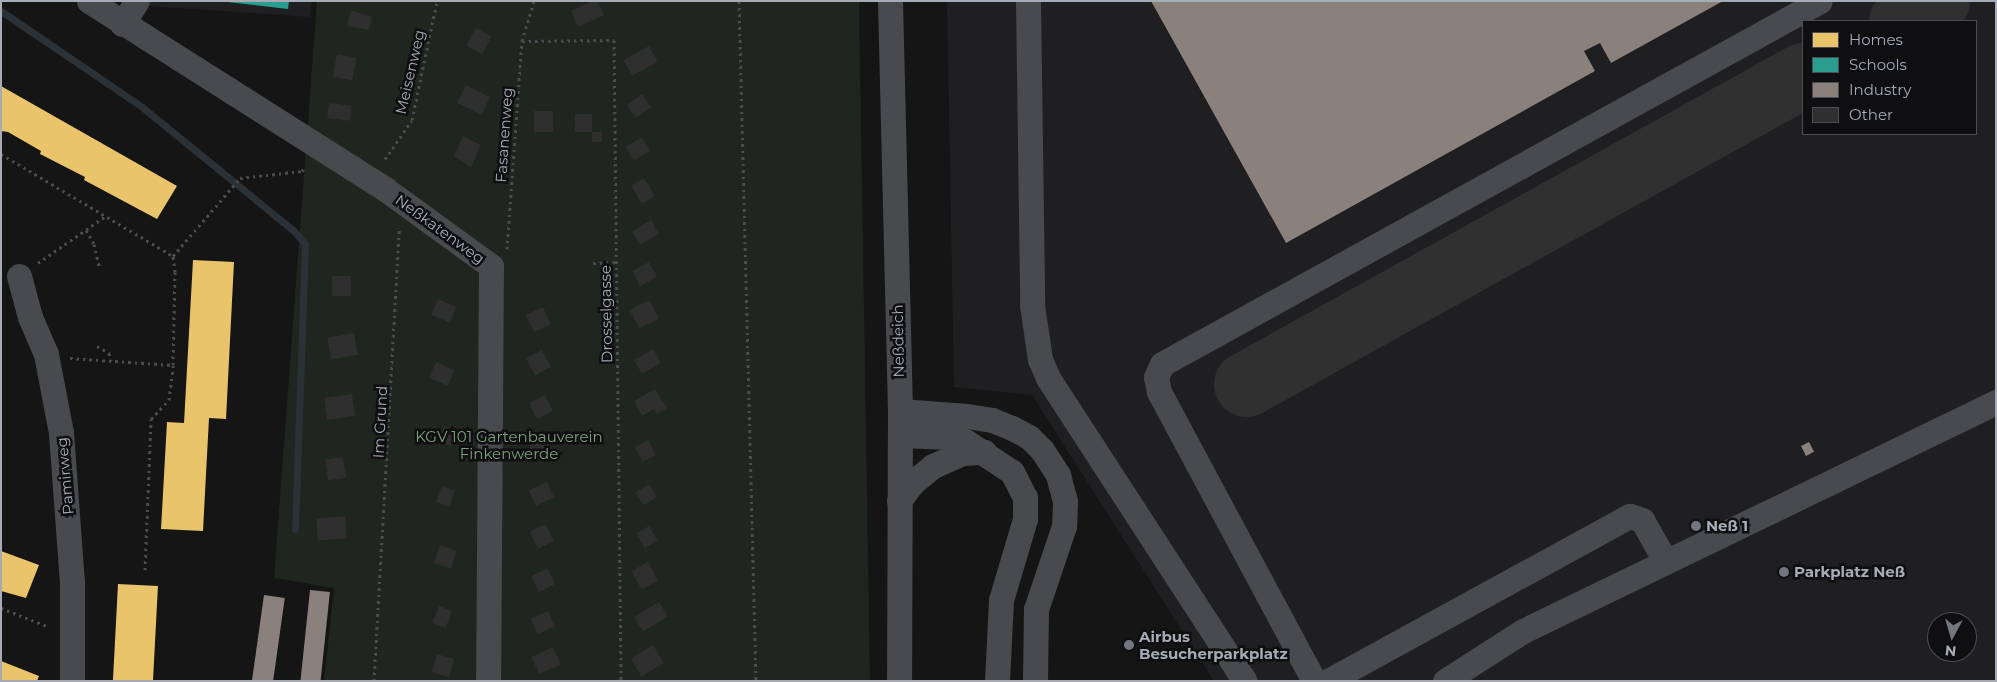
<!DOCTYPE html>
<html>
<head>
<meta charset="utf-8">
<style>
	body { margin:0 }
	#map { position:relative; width:1997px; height:682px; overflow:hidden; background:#151515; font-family:Montserrat,sans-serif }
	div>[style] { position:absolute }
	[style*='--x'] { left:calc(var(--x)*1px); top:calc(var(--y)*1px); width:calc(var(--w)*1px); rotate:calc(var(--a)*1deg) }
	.built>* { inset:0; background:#1f1f21 }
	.green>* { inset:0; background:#1f251f }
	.homes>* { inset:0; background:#e9c46a; transform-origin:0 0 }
	.schools>* { inset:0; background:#2a9d8f }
	.industry>* { inset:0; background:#8a817c; transform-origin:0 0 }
	.stream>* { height:7px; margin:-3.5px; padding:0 3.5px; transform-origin:3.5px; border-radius:3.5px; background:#2a3238 }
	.taxiway>* { height:65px; margin:-32.5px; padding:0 32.5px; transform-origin:32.5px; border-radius:32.5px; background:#303031 }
	.building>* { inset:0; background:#2f2f30; transform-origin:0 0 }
	.path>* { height:3px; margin-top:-1.5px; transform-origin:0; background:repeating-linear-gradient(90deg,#4b4c4f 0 2.5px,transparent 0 6.5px) }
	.minor>* { height:25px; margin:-12.5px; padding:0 12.5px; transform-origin:12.5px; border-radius:12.5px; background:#494a4d }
	.dots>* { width:14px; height:14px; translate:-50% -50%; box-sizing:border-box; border:2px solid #0f0f11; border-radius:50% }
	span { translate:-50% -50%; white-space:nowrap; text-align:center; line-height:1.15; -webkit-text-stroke:5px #0f0f11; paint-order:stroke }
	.street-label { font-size:15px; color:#a6abb6 }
	.park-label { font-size:15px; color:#7da07e }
	.poi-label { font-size:15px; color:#a6abb6; font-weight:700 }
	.left { translate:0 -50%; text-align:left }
	.frame { position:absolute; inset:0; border:2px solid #a6abb6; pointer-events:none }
	.legend { position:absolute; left:1802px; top:20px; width:175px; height:115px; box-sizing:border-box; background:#0f0f11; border:1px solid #4b4d53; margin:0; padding:6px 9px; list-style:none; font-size:15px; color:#a6abb6 }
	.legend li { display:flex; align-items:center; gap:10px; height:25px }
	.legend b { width:25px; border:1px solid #4b4d53 }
	.north { position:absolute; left:1927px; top:612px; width:50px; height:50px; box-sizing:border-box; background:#0f0f11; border:1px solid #4b4d53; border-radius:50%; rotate:186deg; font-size:14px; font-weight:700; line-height:20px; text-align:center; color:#a6abb6 }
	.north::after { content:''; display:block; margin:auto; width:18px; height:22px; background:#73767e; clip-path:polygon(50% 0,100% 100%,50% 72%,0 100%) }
</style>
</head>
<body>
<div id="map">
	<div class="built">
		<div style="clip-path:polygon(151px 1px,312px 1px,310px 17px,148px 6px)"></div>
		<div style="clip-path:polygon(evenodd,947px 1px,1996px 1px,1996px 681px,1214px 681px,1032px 395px,954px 387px,947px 1px,1803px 21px,1976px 21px,1976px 134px,1803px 134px,1803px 21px,947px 1px,1937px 622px,1967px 622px,1967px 652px,1937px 652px,1937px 622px)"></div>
	</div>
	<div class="green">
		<div style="clip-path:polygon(317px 1px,859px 1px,870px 681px,324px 681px,334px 588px,274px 578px)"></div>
	</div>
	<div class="homes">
		<div style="clip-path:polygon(1px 86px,177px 186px,157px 219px,84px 180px,85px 177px,40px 154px,41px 151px,8px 132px,1px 131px)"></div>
		<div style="clip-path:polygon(193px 260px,234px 262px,226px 419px,209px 418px,203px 531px,161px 529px,167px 422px,184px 423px)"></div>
		<div style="clip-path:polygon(1px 551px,39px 565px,26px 598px,1px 591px)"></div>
		<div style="left:118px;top:584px;width:40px;height:97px;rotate:3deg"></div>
		<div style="clip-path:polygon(1px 661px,39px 676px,37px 681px,1px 681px)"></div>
	</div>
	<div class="schools">
		<div style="clip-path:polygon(219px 1px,289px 1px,288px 9px)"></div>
	</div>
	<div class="industry">
		<div style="clip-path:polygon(1151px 1px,1723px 1px,1611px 63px,1600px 43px,1584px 51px,1595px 71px,1286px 243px)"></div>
		<div style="left:1809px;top:442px;width:11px;height:9px;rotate:63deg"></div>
		<div style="left:310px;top:590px;width:20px;height:92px;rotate:6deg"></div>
		<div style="left:264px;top:595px;width:21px;height:86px;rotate:8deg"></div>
	</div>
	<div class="stream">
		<div style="--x:1;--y:11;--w:171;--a:34.2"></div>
		<div style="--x:142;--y:107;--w:195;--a:39.2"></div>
		<div style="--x:293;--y:230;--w:18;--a:49"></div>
		<div style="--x:305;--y:244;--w:285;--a:92"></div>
	</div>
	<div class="taxiway">
		<div style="--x:1901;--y:21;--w:41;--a:-29.1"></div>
		<div style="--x:1246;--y:384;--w:637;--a:-29.02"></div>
	</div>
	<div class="building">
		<div style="clip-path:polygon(592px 1px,598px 1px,604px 15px,578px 27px,571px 11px)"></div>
		<div style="clip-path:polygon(351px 10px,372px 17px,369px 30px,347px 26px)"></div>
		<div style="left:476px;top:28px;width:18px;height:20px;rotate:29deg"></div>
		<div style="left:649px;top:46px;width:18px;height:29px;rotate:61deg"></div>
		<div style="left:337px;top:54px;width:20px;height:23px;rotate:11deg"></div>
		<div style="left:466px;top:85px;width:27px;height:20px;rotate:27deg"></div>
		<div style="left:642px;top:94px;width:16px;height:19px;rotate:55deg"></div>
		<div style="left:329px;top:103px;width:23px;height:15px;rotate:7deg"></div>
		<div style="left:534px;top:111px;width:19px;height:21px"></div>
		<div style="left:575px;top:114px;width:17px;height:18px"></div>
		<div style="left:602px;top:132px;width:10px;height:10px;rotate:90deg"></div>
		<div style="clip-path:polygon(463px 136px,481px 145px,471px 167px,454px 156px)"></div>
		<div style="left:642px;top:137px;width:16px;height:19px;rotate:60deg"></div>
		<div style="left:644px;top:178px;width:21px;height:15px;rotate:59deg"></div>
		<div style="left:651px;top:220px;width:16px;height:22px;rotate:60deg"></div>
		<div style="left:649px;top:262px;width:17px;height:19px;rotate:62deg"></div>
		<div style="left:332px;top:276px;width:19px;height:20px"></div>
		<div style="left:438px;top:299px;width:20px;height:17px;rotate:24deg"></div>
		<div style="left:649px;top:300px;width:21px;height:22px;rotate:62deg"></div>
		<div style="left:543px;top:307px;width:19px;height:19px;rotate:65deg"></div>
		<div style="left:354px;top:333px;width:22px;height:27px;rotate:80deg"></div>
		<div style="left:653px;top:349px;width:16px;height:22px;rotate:60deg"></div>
		<div style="left:542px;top:350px;width:19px;height:18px;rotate:62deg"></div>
		<div style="left:436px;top:362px;width:20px;height:17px;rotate:24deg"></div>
		<div style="clip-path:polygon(655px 389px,667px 408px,657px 414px,654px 409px,642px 416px,634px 401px)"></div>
		<div style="left:352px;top:394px;width:22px;height:28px;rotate:82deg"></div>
		<div style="left:545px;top:395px;width:18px;height:18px;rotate:63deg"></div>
		<div style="left:444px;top:426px;width:14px;height:17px;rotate:17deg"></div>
		<div style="left:545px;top:437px;width:18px;height:18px;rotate:61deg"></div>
		<div style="left:648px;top:440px;width:17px;height:15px;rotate:62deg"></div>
		<div style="left:343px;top:457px;width:21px;height:18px;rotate:82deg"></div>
		<div style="left:547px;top:482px;width:17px;height:20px;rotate:65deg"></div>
		<div style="left:649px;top:484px;width:15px;height:16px;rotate:58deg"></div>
		<div style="left:442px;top:486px;width:14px;height:17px;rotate:21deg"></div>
		<div style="left:345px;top:516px;width:22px;height:29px;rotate:85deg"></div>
		<div style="left:546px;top:524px;width:19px;height:18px;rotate:65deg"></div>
		<div style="left:649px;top:526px;width:17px;height:15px;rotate:59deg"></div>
		<div style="left:440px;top:545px;width:18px;height:19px;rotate:19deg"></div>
		<div style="left:648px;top:562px;width:21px;height:19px;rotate:61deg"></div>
		<div style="left:547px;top:568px;width:18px;height:18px;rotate:63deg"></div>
		<div style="left:659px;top:602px;width:17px;height:29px;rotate:59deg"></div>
		<div style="left:439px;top:606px;width:14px;height:18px;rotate:21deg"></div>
		<div style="left:548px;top:611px;width:17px;height:19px;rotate:66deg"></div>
		<div style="left:653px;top:645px;width:21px;height:26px;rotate:59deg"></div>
		<div style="left:553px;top:647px;width:19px;height:24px;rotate:65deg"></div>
		<div style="left:437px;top:654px;width:18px;height:19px;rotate:16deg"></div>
	</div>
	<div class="path">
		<div style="--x:739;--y:1;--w:680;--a:88.57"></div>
		<div style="--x:522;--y:41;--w:92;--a:-0.6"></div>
		<div style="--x:614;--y:40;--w:641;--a:89.37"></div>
		<div style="--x:1;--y:154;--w:200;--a:30.7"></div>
		<div style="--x:385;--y:159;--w:47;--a:-55.3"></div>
		<div style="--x:412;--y:120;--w:122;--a:-78.1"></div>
		<div style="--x:86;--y:230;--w:16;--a:60"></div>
		<div style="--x:94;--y:244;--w:26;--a:77"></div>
		<div style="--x:507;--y:249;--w:209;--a:-85.9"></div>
		<div style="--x:522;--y:41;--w:42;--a:-73.3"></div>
		<div style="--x:38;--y:263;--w:84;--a:-34.8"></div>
		<div style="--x:593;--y:263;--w:24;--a:-2"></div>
		<div style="--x:97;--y:346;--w:14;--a:30"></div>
		<div style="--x:109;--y:353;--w:8;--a:76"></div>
		<div style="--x:70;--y:358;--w:103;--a:3.9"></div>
		<div style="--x:173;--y:365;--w:93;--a:-88.8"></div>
		<div style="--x:175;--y:272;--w:16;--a:-97"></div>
		<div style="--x:173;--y:256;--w:103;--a:-49.3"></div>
		<div style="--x:240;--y:178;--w:62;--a:-6.4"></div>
		<div style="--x:302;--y:171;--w:5;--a:-53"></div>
		<div style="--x:145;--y:570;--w:151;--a:-87.7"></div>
		<div style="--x:151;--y:419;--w:26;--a:-47"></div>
		<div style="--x:169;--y:400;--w:35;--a:-83"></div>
		<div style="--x:1;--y:608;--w:49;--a:21.4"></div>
		<div style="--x:374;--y:681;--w:452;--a:-86.8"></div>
	</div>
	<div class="minor">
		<div style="--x:89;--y:1;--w:351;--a:32.4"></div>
		<div style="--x:385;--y:189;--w:131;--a:36"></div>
		<div style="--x:491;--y:266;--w:415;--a:90.4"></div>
		<div style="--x:890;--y:1;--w:410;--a:88.6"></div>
		<div style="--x:900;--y:411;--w:270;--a:90.2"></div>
		<div style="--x:1028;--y:1;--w:304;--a:89.2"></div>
		<div style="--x:1032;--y:305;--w:55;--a:81.6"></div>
		<div style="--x:1040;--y:359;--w:21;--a:67"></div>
		<div style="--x:1048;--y:378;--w:361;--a:57"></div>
		<div style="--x:122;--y:24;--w:27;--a:-57"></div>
		<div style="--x:19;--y:276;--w:42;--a:75"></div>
		<div style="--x:30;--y:317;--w:40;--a:66.6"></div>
		<div style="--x:46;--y:354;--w:80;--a:79.2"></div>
		<div style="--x:61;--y:433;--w:149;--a:85.8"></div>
		<div style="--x:72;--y:582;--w:99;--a:90"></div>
		<div style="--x:900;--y:411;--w:67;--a:4.3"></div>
		<div style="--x:967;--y:416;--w:25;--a:9"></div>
		<div style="--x:992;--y:420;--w:22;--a:22"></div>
		<div style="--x:1012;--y:428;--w:19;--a:28"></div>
		<div style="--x:1029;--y:437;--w:18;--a:45"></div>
		<div style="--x:1042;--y:450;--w:30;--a:57"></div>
		<div style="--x:1058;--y:475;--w:28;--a:75"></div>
		<div style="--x:1065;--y:502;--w:24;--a:92"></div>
		<div style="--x:1064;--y:526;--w:88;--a:108.6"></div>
		<div style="--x:1036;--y:609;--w:72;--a:90.8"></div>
		<div style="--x:900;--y:435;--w:52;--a:2.2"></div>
		<div style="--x:952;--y:437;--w:14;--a:17"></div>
		<div style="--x:965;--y:441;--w:56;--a:33.4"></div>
		<div style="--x:1012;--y:472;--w:28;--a:63"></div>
		<div style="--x:1025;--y:497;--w:22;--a:90"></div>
		<div style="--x:1025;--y:519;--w:84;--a:106.5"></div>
		<div style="--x:1001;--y:600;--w:81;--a:92.8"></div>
		<div style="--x:899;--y:501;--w:22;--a:-54"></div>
		<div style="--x:912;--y:483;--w:27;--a:-39"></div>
		<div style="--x:933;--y:466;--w:32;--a:-24"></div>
		<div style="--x:962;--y:453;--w:22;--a:-3"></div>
		<div style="--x:1314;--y:681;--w:328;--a:-118.2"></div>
		<div style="--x:1159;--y:392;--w:15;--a:-101"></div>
		<div style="--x:1156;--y:377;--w:14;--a:-65"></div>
		<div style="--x:1162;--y:364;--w:751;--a:-28.88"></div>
		<div style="--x:1328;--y:681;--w:344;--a:-28.7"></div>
		<div style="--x:1630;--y:516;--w:13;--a:18"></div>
		<div style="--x:1642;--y:520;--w:48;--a:60.3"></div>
		<div style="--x:1445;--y:681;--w:93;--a:-32.7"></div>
		<div style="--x:1523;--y:631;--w:526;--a:-25.83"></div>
	</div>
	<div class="dots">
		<div style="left:1696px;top:526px;background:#73767e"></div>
		<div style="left:1784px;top:572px;background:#73767e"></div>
		<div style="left:1129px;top:645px;background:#73767e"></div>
	</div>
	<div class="street-label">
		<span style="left:410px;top:72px;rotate:-77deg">Meisenweg</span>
		<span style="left:504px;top:135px;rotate:-86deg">Fasanenweg</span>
		<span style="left:440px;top:229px;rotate:36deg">Neßkatenweg</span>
		<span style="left:606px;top:314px;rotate:-91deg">Drosselgasse</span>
		<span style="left:898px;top:341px;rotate:-91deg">Neßdeich</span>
		<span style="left:380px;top:422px;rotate:-87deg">Im Grund</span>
		<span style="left:65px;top:476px;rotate:-95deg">Pamirweg</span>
	</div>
	<div class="park-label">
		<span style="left:509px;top:445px">KGV 101 Gartenbauverein<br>Finkenwerde</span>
	</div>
	<div class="poi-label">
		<span class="left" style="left:1706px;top:526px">Neß 1</span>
		<span class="left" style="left:1794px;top:572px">Parkplatz Neß</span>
		<span class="left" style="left:1139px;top:645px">Airbus<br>Besucherparkplatz</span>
	</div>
	<div class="frame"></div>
	<ul class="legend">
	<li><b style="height:14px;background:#e9c46a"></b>Homes</li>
	<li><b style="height:14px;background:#2a9d8f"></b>Schools</li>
	<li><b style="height:14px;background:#8a817c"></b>Industry</li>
	<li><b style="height:14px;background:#2f2f30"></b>Other</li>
	</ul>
	<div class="north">N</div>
</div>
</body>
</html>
